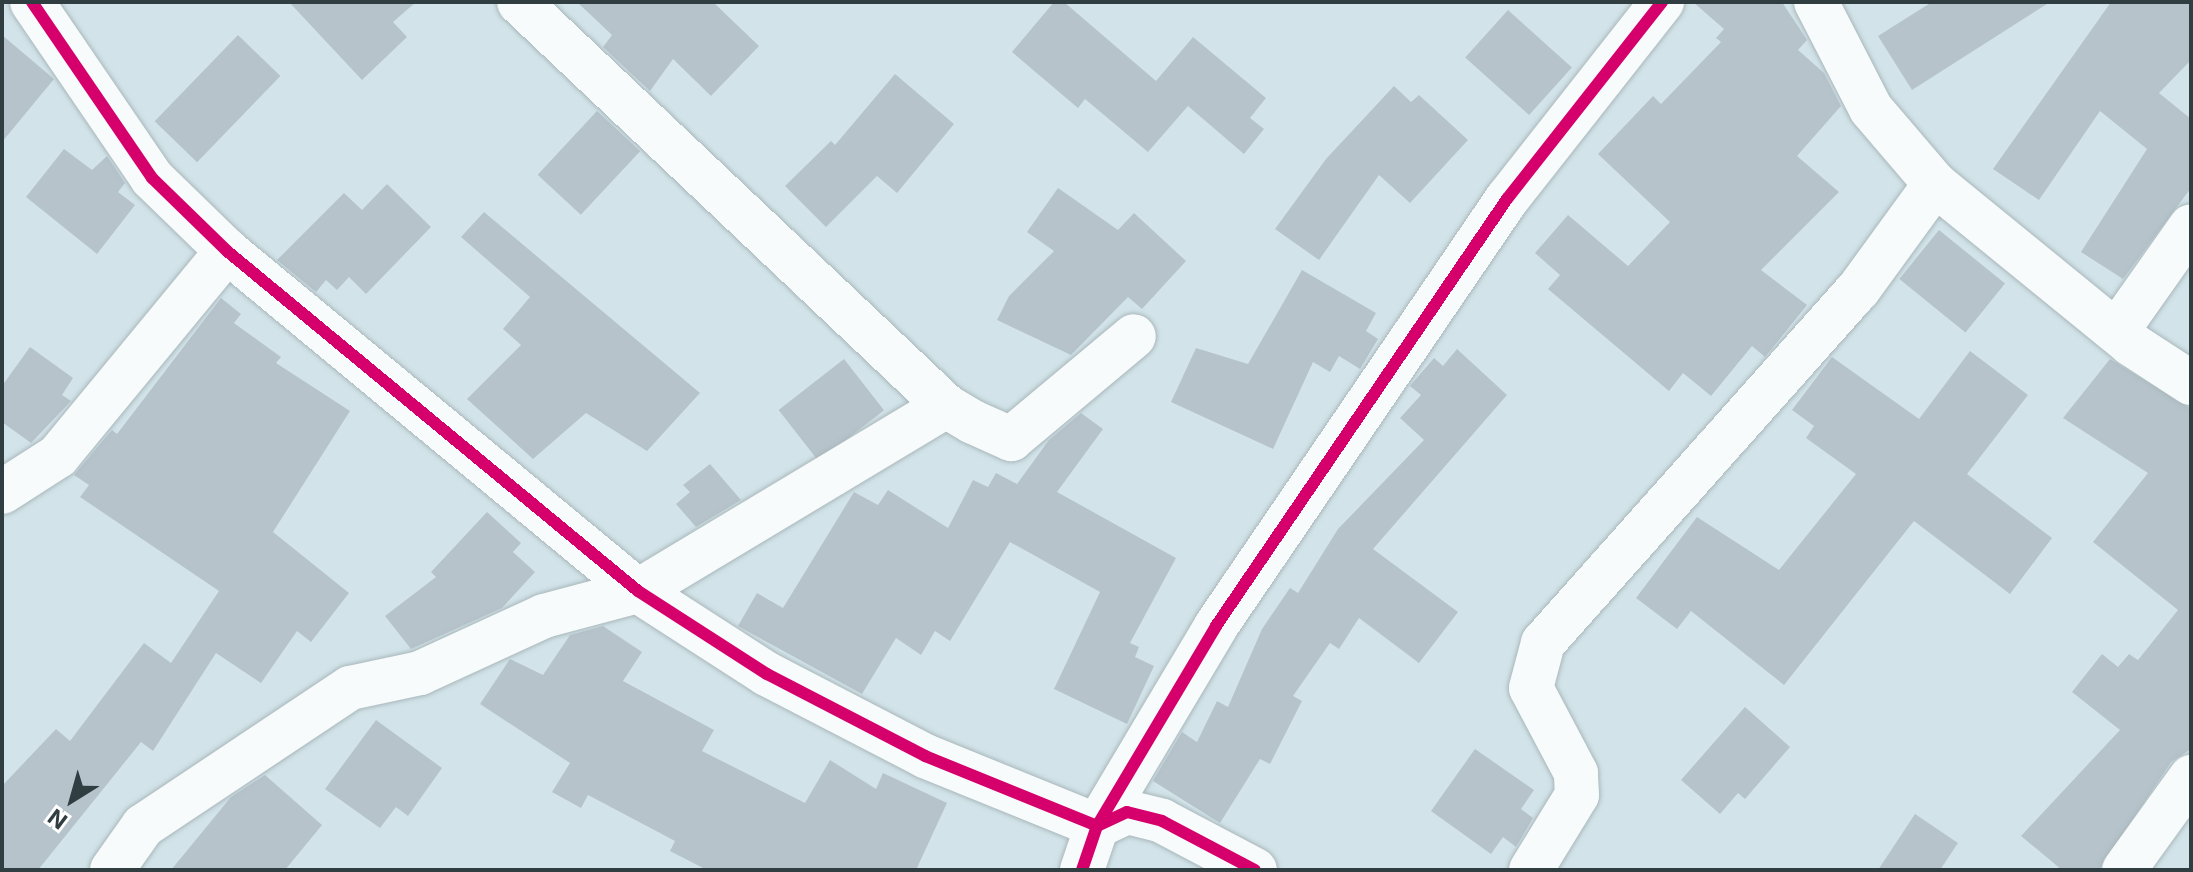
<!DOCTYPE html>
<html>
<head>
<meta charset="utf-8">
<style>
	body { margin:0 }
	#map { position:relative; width:2193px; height:872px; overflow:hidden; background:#d2e4e9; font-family:Inter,sans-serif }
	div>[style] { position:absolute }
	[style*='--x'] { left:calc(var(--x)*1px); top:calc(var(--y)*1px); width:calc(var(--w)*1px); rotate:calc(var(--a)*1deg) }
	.building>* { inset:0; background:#b6c3cb; transform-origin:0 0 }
	.roads { filter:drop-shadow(0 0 2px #a9b7bb) drop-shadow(0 0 2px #a9b7bb) }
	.minor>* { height:44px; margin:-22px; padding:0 22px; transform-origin:22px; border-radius:22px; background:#f8fbfc }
	.cycleway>* { height:12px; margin:-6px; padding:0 6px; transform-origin:6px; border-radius:6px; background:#d6006c }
	span { translate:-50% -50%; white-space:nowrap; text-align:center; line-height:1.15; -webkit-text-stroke:6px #fff; paint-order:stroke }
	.frame { position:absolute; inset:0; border:4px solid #303d41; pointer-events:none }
	.north { position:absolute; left:32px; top:760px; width:80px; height:80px; -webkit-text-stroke:6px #fff; paint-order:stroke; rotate:217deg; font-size:22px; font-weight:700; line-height:32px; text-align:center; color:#303d41 }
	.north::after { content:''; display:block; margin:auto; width:28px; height:36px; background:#303d41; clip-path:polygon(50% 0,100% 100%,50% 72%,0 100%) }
</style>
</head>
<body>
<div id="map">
	<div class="building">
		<div style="clip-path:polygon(289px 2px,416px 2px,393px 22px,407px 37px,362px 80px)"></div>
		<div style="clip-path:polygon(577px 2px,713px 2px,759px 46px,711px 96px,673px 59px,650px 91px,603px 47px,612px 35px)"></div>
		<div style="clip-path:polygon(1054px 2px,1064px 2px,1156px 81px,1193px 37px,1266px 98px,1250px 118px,1264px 129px,1244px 154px,1188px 106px,1148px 152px,1085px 99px,1078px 108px,1012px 52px)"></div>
		<div style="clip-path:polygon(1693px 2px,1782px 2px,1807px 40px,1798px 50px,1824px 73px,1841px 106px,1797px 156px,1839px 192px,1761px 270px,1807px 305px,1765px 357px,1752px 346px,1711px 396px,1683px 373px,1669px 391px,1548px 289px,1560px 275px,1535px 253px,1568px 215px,1628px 266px,1670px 222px,1598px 154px,1653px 96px,1661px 104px,1721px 42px,1716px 38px,1724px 29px)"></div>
		<div style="clip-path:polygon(1932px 2px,2050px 2px,1912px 90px,1878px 36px)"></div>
		<div style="clip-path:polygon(2111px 2px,2191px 2px,2191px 60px,2159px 93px,2191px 119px,2191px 188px,2123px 279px,2081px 252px,2147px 149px,2100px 111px,2039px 200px,1993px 169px)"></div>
		<div style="left:1508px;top:10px;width:86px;height:64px;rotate:42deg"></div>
		<div style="clip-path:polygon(2px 35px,54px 79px,2px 142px)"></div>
		<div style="left:238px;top:35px;width:59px;height:120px;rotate:44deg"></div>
		<div style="clip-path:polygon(895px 74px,954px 124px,897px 193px,877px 176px,826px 227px,785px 186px,831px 141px,835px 145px)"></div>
		<div style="clip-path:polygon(1394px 86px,1411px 102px,1419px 95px,1468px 140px,1410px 203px,1379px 175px,1319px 260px,1275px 229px,1326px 159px)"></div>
		<div style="left:597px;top:111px;width:59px;height:87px;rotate:43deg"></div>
		<div style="clip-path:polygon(64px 149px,92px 170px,107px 156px,125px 183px,118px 192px,135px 205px,97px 254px,26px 197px)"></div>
		<div style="clip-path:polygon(387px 184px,431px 227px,366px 294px,349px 277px,337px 290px,326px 280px,316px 292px,277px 260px,344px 193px,362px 210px)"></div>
		<div style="clip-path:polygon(1058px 188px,1118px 230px,1134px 213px,1186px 261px,1142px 309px,1128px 297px,1071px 355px,997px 320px,1009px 296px,1054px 251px,1027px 232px)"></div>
		<div style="clip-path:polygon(484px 212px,700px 393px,647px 451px,586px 413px,533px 459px,467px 399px,521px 345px,503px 329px,530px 297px,461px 237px)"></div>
		<div style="left:1939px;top:230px;width:85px;height:63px;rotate:39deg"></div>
		<div style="clip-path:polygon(1302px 270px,1376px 313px,1366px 331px,1378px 339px,1360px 369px,1339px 356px,1330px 372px,1313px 362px,1273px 449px,1171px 402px,1196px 348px,1248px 364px)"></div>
		<div style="clip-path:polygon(221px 298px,241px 314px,234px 323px,281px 357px,276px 363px,350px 411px,273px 532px,349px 593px,311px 642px,297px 631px,261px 683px,216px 653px,153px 751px,141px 742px,38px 870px,2px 870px,2px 786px,56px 729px,70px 741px,144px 643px,171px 663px,219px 591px,80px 497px,89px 485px,74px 475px,112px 430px,117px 434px)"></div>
		<div style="clip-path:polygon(30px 347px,73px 378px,62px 395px,71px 401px,31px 443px,2px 422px,2px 386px)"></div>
		<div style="clip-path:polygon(1457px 349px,1507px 395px,1373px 549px,1458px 612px,1419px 663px,1359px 618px,1339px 649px,1330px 643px,1293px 696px,1302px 701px,1270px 764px,1260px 759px,1220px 823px,1153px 781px,1182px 732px,1197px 742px,1217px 701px,1228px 707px,1262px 629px,1290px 588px,1298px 593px,1338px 529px,1424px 440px,1400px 418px,1421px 395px,1410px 386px,1434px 358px,1443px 366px)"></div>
		<div style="clip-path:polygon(1970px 351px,2028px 395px,1967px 474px,2052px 538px,2010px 594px,1914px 521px,1784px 685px,1691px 611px,1677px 629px,1636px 598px,1697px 517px,1779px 570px,1856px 474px,1806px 438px,1814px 426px,1792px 410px,1832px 357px,1919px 419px)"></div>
		<div style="left:844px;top:359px;width:65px;height:83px;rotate:52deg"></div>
		<div style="clip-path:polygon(2110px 359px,2191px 409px,2191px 749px,2171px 762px,2099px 870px,2062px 870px,2021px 836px,2120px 730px,2072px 692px,2102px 654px,2118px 667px,2129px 654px,2138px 660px,2178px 610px,2093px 542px,2148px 473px,2063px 418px)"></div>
		<div style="clip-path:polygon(1081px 413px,1103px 429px,1057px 492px,1176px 558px,1130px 643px,1139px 647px,1135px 657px,1154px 666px,1127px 724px,1054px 689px,1100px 592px,1010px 542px,950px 641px,935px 631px,921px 655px,896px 638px,862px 694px,738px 626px,757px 593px,783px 608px,854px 492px,878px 505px,888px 490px,948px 528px,973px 480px,988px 487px,996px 473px,1017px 484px,1049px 440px)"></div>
		<div style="clip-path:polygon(710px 464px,741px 500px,696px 527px,676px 504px,690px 492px,683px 485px)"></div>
		<div style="clip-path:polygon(487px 512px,521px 543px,513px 552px,535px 572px,502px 608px,411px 649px,385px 616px,436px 577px,431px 572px)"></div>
		<div style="clip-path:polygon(603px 626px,642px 652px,623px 681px,714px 730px,702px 751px,805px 803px,830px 760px,876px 789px,883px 773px,947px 803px,916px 870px,707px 870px,670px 851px,675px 841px,588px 795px,581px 808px,552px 792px,570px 763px,480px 704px,510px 659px,543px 675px,570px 635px)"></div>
		<div style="clip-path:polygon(1745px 707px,1790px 747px,1745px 799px,1738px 793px,1720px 814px,1681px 780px)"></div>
		<div style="clip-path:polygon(376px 720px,442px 768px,408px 816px,396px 807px,380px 828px,325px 789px)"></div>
		<div style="clip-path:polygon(1475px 749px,1534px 790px,1521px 809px,1533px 818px,1516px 847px,1503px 837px,1491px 854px,1431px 811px)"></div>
		<div style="clip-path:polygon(265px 775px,322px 825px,285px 870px,171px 870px,231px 797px)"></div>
		<div style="clip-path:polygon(1915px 814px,1958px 843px,1940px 870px,1878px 870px)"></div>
	</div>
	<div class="roads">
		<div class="minor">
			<div style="--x:32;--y:2;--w:213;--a:55.7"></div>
			<div style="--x:152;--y:178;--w:105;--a:44.2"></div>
			<div style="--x:227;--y:251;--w:533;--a:39.6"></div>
			<div style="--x:638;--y:591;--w:153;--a:32.8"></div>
			<div style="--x:767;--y:674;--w:178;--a:27.4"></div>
			<div style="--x:925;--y:756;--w:186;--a:22.1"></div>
			<div style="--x:1097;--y:826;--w:33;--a:-25"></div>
			<div style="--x:1127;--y:812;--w:36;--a:14"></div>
			<div style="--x:1162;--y:821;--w:105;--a:27.8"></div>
			<div style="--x:519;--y:2;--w:588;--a:43.41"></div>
			<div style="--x:946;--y:406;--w:31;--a:31"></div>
			<div style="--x:973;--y:422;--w:42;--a:24.1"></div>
			<div style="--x:1011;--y:439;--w:160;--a:-39.9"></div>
			<div style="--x:1816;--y:2;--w:120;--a:62.8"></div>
			<div style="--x:1871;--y:109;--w:99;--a:49.5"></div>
			<div style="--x:1935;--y:184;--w:253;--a:39.2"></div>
			<div style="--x:2131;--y:344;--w:72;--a:33"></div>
			<div style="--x:2117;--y:331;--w:128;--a:-54.8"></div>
			<div style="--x:2;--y:492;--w:67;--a:-32.7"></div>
			<div style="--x:58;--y:456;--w:266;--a:-50.5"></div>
			<div style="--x:112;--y:870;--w:54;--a:-54.8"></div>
			<div style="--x:143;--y:826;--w:249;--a:-33.7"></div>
			<div style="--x:350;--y:688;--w:72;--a:-12.1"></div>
			<div style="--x:420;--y:673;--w:136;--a:-24.7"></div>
			<div style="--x:544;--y:616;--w:97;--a:-14.9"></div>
			<div style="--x:638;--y:591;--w:359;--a:-31"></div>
			<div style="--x:1082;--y:870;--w:46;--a:-71.2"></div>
			<div style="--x:1097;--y:826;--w:233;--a:-59.2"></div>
			<div style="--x:1216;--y:626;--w:517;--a:-55.73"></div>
			<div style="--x:1507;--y:199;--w:251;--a:-51.8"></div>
			<div style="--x:1531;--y:870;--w:88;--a:-58.5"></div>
			<div style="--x:1577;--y:795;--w:22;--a:-93"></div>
			<div style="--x:1576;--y:773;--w:96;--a:-117.9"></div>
			<div style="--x:1531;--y:688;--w:47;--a:-75.1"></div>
			<div style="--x:1543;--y:643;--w:473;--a:-48.3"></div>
			<div style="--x:1858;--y:290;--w:131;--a:-54"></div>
			<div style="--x:2124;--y:870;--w:115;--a:-54.2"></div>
		</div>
	</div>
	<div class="cycleway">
		<div style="--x:32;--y:2;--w:213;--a:55.7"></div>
		<div style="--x:152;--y:178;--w:105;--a:44.2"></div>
		<div style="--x:227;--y:251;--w:533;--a:39.6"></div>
		<div style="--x:638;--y:591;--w:153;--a:32.8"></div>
		<div style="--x:767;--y:674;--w:178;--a:27.4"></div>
		<div style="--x:925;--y:756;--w:186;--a:22.1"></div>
		<div style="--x:1097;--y:826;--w:33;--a:-25"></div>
		<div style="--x:1127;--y:812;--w:36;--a:14"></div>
		<div style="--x:1162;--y:821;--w:105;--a:27.8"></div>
		<div style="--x:1082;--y:870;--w:46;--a:-71.2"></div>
		<div style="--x:1097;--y:826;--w:233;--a:-59.2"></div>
		<div style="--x:1216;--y:626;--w:517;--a:-55.73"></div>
		<div style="--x:1507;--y:199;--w:251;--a:-51.8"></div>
	</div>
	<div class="frame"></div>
	<div class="north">N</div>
</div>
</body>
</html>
